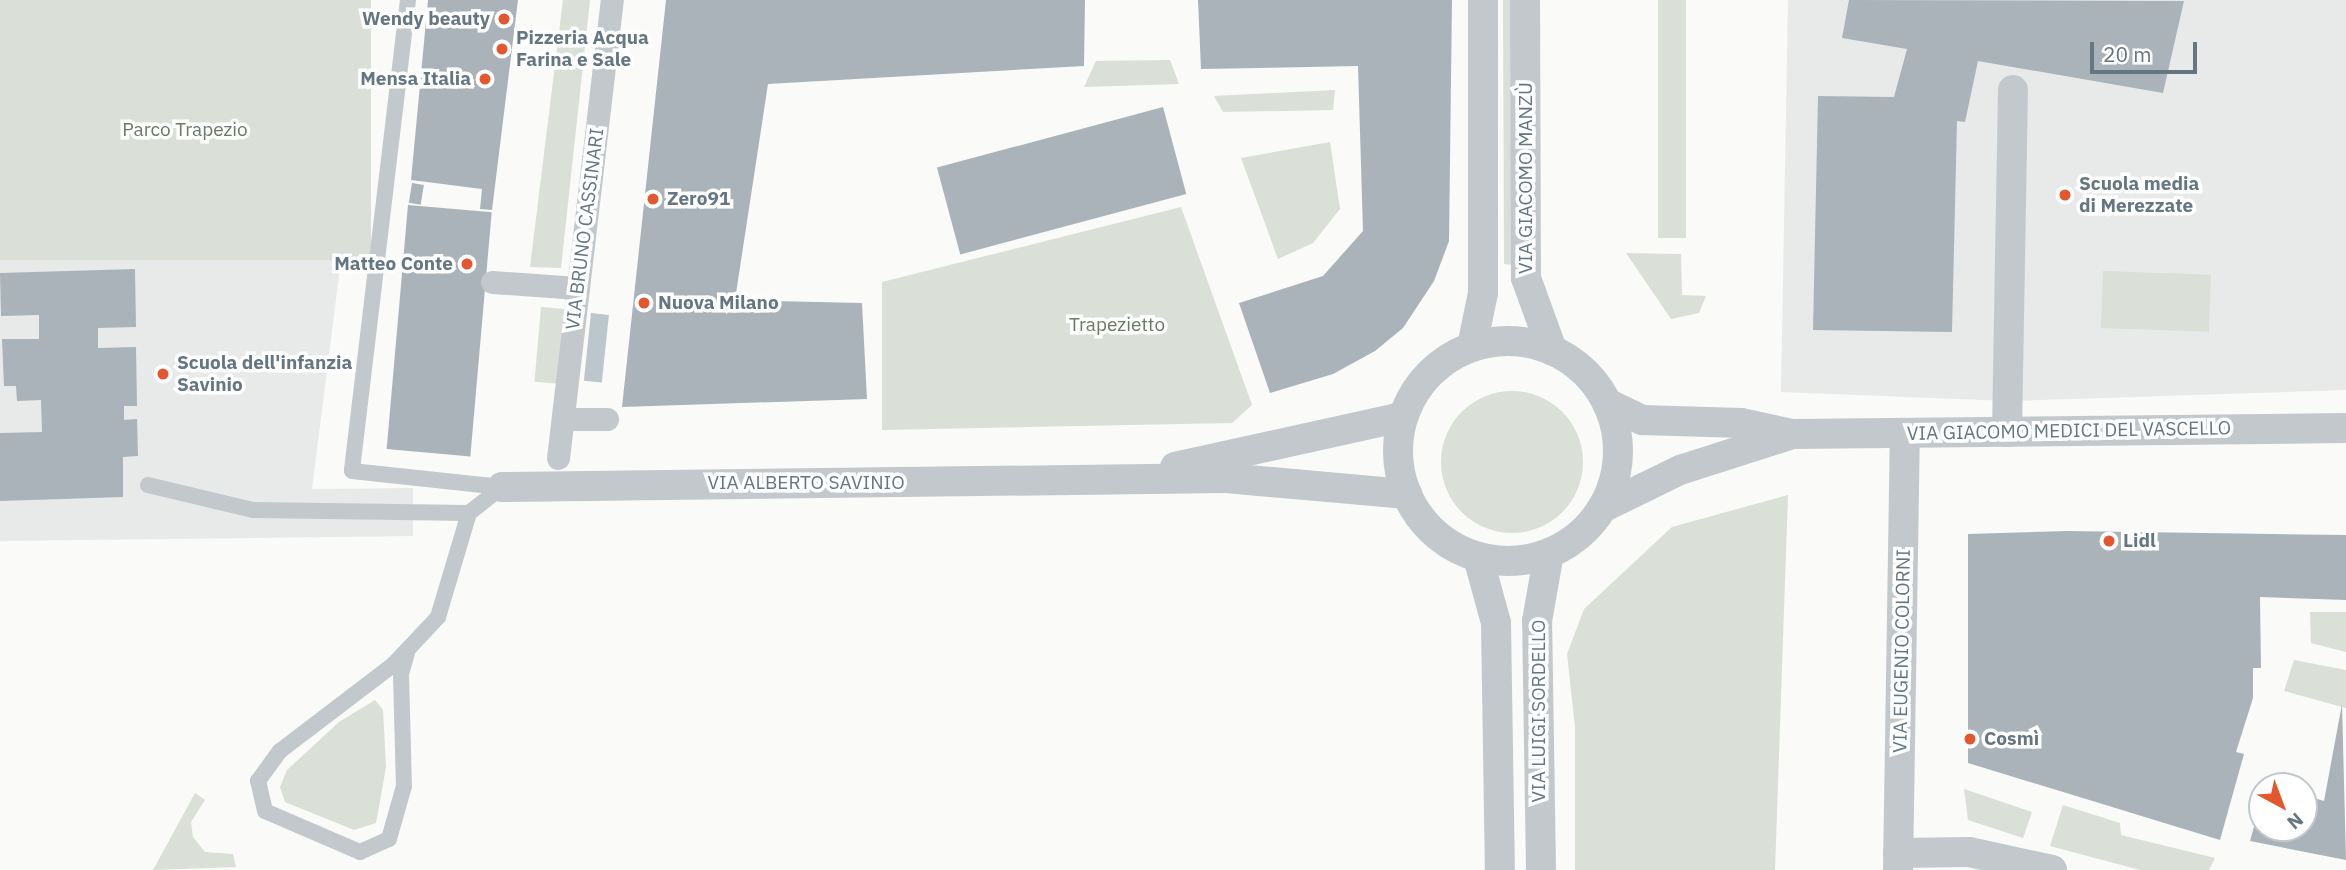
<!DOCTYPE html>
<html>
<head>
<meta charset="utf-8">
<style>
	body { margin:0 }
	#map { position:relative; width:2346px; height:870px; overflow:hidden; background:#fafaf8; font-family:"IBM Plex Sans",sans-serif }
	div>[style] { position:absolute }
	[style*='--x'] { left:calc(var(--x)*1px); top:calc(var(--y)*1px); width:calc(var(--w)*1px); rotate:calc(var(--a)*1deg) }
	.built>* { inset:0; background:#e8e9e9 }
	.green>* { inset:0; background:#dadfd7; transform-origin:0 0 }
	.round { border-radius:50% }
	.water>* { inset:0; background:#bbc7cb; transform-origin:0 0 }
	.building>* { inset:0; background:#aab3b9; transform-origin:0 0 }
	.service>* { height:16px; margin:-8px; padding:0 8px; transform-origin:8px; border-radius:8px; background:#c3c8cc }
	.pedestrian>* { height:23px; margin:-11.5px; padding:0 11.5px; transform-origin:11.5px; border-radius:11.5px; background:#c3c8cc }
	.minor>* { height:30px; margin:-15px; padding:0 15px; transform-origin:15px; border-radius:15px; background:#c3c8cc }
	.minor>.ring { margin:-15px; padding:0; box-sizing:content-box; background:none; border:30px solid #c3c8cc; border-radius:50% }
	.dots>* { width:19px; height:19px; translate:-50% -50%; box-sizing:border-box; border:4px solid #fff; border-radius:50% }
	span { translate:-50% -50%; white-space:nowrap; text-align:center; line-height:1.15; -webkit-text-stroke:7px #fff; paint-order:stroke }
	.poi-label { font-size:19px; color:#657683; font-weight:700 }
	.right { translate:-100% -50%; text-align:right }
	.left { translate:0 -50%; text-align:left }
	.park-label { font-size:19px; color:#687a64 }
	.street-label { font-size:19px; color:#657683 }
	.north { position:absolute; left:2248px; top:772px; width:70px; height:70px; box-sizing:border-box; background:#fff; border:2px solid #c1c8cd; border-radius:50%; rotate:139deg; font-size:19px; font-weight:700; line-height:28px; text-align:center; color:#657683 }
	.north::after { content:''; display:block; margin:auto; width:24px; height:32px; background:#e4572e; clip-path:polygon(50% 0,100% 100%,50% 72%,0 100%) }
	.scale { position:absolute; left:2090px; top:42px; width:107px; height:32px; box-sizing:border-box; border:4px solid #657683; border-top:0; padding-left:9px; font-size:21px; line-height:24px; white-space:nowrap; color:#657683; -webkit-text-stroke:5px #fff; paint-order:stroke }
</style>
</head>
<body>
<div id="map">
	<div class="built">
		<div style="clip-path:polygon(1788px 0,2346px 0,2346px 390px,2008px 401px,1781px 392px)"></div>
		<div style="clip-path:polygon(0 260px,341px 260px,312px 489px,413px 488px,413px 536px,0 541px)"></div>
	</div>
	<div class="green">
		<div style="left:0;top:0;width:371px;height:260px"></div>
		<div style="clip-path:polygon(563px 0,590px 0,561px 268px,530px 267px)"></div>
		<div style="clip-path:polygon(1503px 0,1514px 0,1513px 265px,1504px 264px)"></div>
		<div style="left:1658px;top:0;width:28px;height:238px"></div>
		<div style="clip-path:polygon(1170px 60px,1179px 84px,1084px 87px,1096px 61px)"></div>
		<div style="clip-path:polygon(1335px 90px,1333px 110px,1223px 112px,1214px 96px)"></div>
		<div style="clip-path:polygon(1330px 142px,1340px 209px,1313px 243px,1278px 259px,1241px 158px)"></div>
		<div style="clip-path:polygon(1181px 207px,1252px 405px,1232px 423px,882px 430px,882px 282px)"></div>
		<div style="clip-path:polygon(1626px 253px,1681px 254px,1682px 295px,1706px 296px,1699px 313px,1671px 319px)"></div>
		<div style="left:2103px;top:271px;width:108px;height:57px;rotate:2deg"></div>
		<div style="left:541px;top:307px;width:24px;height:75px;rotate:5deg"></div>
		<div class="round" style="left:1441px;top:391px;width:142px;height:142px"></div>
		<div style="clip-path:polygon(1788px 495px,1775px 870px,1575px 870px,1575px 727px,1567px 654px,1584px 609px,1672px 527px)"></div>
		<div style="clip-path:polygon(2310px 612px,2346px 612px,2346px 652px,2311px 643px)"></div>
		<div style="clip-path:polygon(2294px 660px,2346px 670px,2346px 708px,2284px 691px)"></div>
		<div style="clip-path:polygon(375px 700px,383px 710px,386px 767px,376px 823px,354px 830px,285px 802px,280px 787px,287px 770px,339px 722px)"></div>
		<div style="clip-path:polygon(1964px 789px,2032px 812px,2023px 838px,1968px 820px)"></div>
		<div style="clip-path:polygon(195px 793px,205px 800px,191px 822px,193px 837px,205px 852px,233px 854px,236px 867px,153px 870px)"></div>
		<div style="clip-path:polygon(2063px 805px,2120px 823px,2121px 835px,2215px 858px,2209px 870px,2140px 870px,2050px 846px)"></div>
	</div>
	<div class="water">
		<div style="left:591px;top:313px;width:18px;height:68px;rotate:6deg"></div>
	</div>
	<div class="building">
		<div style="clip-path:polygon(428px 0,518px 0,492px 210px,480px 209px,482px 189px,411px 180px)"></div>
		<div style="clip-path:polygon(666px 0,1085px 0,1084px 66px,768px 84px,735px 300px,862px 303px,867px 399px,622px 407px)"></div>
		<div style="clip-path:polygon(1198px 0,1452px 0,1449px 241px,1434px 281px,1403px 328px,1375px 351px,1333px 374px,1270px 393px,1239px 303px,1323px 276px,1363px 231px,1358px 66px,1201px 69px)"></div>
		<div style="clip-path:polygon(1849px 0,2184px 1px,2163px 93px,1978px 61px,1965px 122px,1957px 121px,1952px 332px,1813px 330px,1818px 96px,1894px 97px,1907px 49px,1842px 38px)"></div>
		<div style="left:1163px;top:107px;width:90px;height:234px;rotate:75deg"></div>
		<div style="left:412px;top:183px;width:12px;height:20px;rotate:9deg"></div>
		<div style="left:408px;top:205px;width:84px;height:245px;rotate:5deg"></div>
		<div style="clip-path:polygon(135px 269px,136px 327px,98px 328px,98px 348px,136px 347px,137px 406px,124px 406px,124px 420px,137px 419px,138px 456px,123px 457px,123px 497px,0 501px,0 433px,42px 432px,41px 400px,17px 401px,16px 386px,4px 386px,2px 339px,39px 339px,39px 315px,1px 316px,0 273px)"></div>
		<div style="clip-path:polygon(2067px 531px,2346px 535px,2346px 600px,2260px 597px,2261px 668px,2253px 668px,2253px 698px,2236px 752px,2244px 754px,2220px 840px,1968px 763px,1968px 534px)"></div>
		<div style="clip-path:polygon(2342px 704px,2346px 860px,2250px 841px,2261px 801px,2262px 828px,2304px 828px,2304px 795px,2324px 801px)"></div>
	</div>
	<div class="service">
		<div style="--x:408;--y:0;--w:474;--a:96.8"></div>
		<div style="--x:352;--y:471;--w:150;--a:6.1"></div>
		<div style="--x:148;--y:485;--w:108;--a:13.4"></div>
		<div style="--x:253;--y:510;--w:216;--a:0.8"></div>
		<div style="--x:407;--y:653;--w:22;--a:106"></div>
		<div style="--x:401;--y:674;--w:112;--a:88.5"></div>
		<div style="--x:404;--y:786;--w:55;--a:105.8"></div>
		<div style="--x:389;--y:839;--w:32;--a:156"></div>
		<div style="--x:360;--y:852;--w:103;--a:-156.7"></div>
		<div style="--x:265;--y:811;--w:31;--a:-103"></div>
		<div style="--x:258;--y:781;--w:37;--a:-54"></div>
		<div style="--x:280;--y:751;--w:142;--a:-37.3"></div>
		<div style="--x:393;--y:665;--w:66;--a:-46.8"></div>
		<div style="--x:438;--y:617;--w:109;--a:-73.4"></div>
		<div style="--x:469;--y:513;--w:42;--a:-38.2"></div>
	</div>
	<div class="pedestrian">
		<div style="--x:492;--y:282;--w:86;--a:4"></div>
		<div style="--x:563;--y:419;--w:44;--a:0"></div>
		<div style="--x:558;--y:458;--w:461;--a:-83.3"></div>
	</div>
	<div class="minor">
		<div style="--x:1525;--y:0;--w:278;--a:89.8"></div>
		<div style="--x:1526;--y:278;--w:77;--a:70.1"></div>
		<div class="ring" style="left:1398px;top:341px;width:190px;height:190px"></div>
		<div style="--x:1472;--y:347;--w:55;--a:-78.5"></div>
		<div style="--x:1483;--y:293;--w:293;--a:-90"></div>
		<div style="--x:1607;--y:403;--w:39;--a:26"></div>
		<div style="--x:1642;--y:420;--w:99;--a:1.7"></div>
		<div style="--x:1741;--y:423;--w:52;--a:12.2"></div>
		<div style="--x:1792;--y:434;--w:554;--a:-0.62"></div>
		<div style="--x:2007;--y:432;--w:342;--a:-89"></div>
		<div style="--x:1175;--y:467;--w:233;--a:-12.4"></div>
		<div style="--x:502;--y:487;--w:724;--a:-0.71"></div>
		<div style="--x:1226;--y:478;--w:182;--a:5.1"></div>
		<div style="--x:1602;--y:508;--w:87;--a:-26"></div>
		<div style="--x:1680;--y:470;--w:115;--a:-17.7"></div>
		<div style="--x:1478;--y:557;--w:68;--a:74.7"></div>
		<div style="--x:1496;--y:623;--w:247;--a:89.1"></div>
		<div style="--x:1898;--y:853;--w:71;--a:-0.8"></div>
		<div style="--x:1969;--y:852;--w:85;--a:12.2"></div>
		<div style="--x:1541;--y:870;--w:249;--a:-90.9"></div>
		<div style="--x:1537;--y:621;--w:69;--a:-80"></div>
		<div style="--x:1898;--y:870;--w:437;--a:-89.1"></div>
	</div>
	<div class="dots">
		<div style="left:504px;top:19px;background:#e4572e"></div>
		<div style="left:502px;top:49px;background:#e4572e"></div>
		<div style="left:485px;top:79px;background:#e4572e"></div>
		<div style="left:2065px;top:195px;background:#e4572e"></div>
		<div style="left:653px;top:199px;background:#e4572e"></div>
		<div style="left:467px;top:264px;background:#e4572e"></div>
		<div style="left:644px;top:303px;background:#e4572e"></div>
		<div style="left:163px;top:374px;background:#e4572e"></div>
		<div style="left:2109px;top:541px;background:#e4572e"></div>
		<div style="left:1970px;top:739px;background:#e4572e"></div>
	</div>
	<div class="poi-label">
		<span class="right" style="left:490px;top:19px">Wendy beauty</span>
		<span class="left" style="left:516px;top:49px">Pizzeria Acqua<br>Farina e Sale</span>
		<span class="right" style="left:471px;top:79px">Mensa Italia</span>
		<span class="left" style="left:2079px;top:195px">Scuola media<br>di Merezzate</span>
		<span class="left" style="left:667px;top:199px">Zero91</span>
		<span class="right" style="left:453px;top:264px">Matteo Conte</span>
		<span class="left" style="left:658px;top:303px">Nuova Milano</span>
		<span class="left" style="left:177px;top:374px">Scuola dell'infanzia<br>Savinio</span>
		<span class="left" style="left:2123px;top:541px">Lidl</span>
		<span class="left" style="left:1984px;top:739px">Cosmì</span>
	</div>
	<div class="park-label">
		<span style="left:185px;top:130px">Parco Trapezio</span>
		<span style="left:1117px;top:325px">Trapezietto</span>
	</div>
	<div class="street-label">
		<span style="left:1526px;top:178px;rotate:-90deg">VIA GIACOMO MANZÙ</span>
		<span style="left:585px;top:229px;rotate:-83deg">VIA BRUNO CASSINARI</span>
		<span style="left:2069px;top:431px;rotate:-1deg">VIA GIACOMO MEDICI DEL VASCELLO</span>
		<span style="left:806px;top:483px">VIA ALBERTO SAVINIO</span>
		<span style="left:1902px;top:651px;rotate:-89deg">VIA EUGENIO COLORNI</span>
		<span style="left:1539px;top:711px;rotate:-90deg">VIA LUIGI SORDELLO</span>
	</div>
	<div class="north">N</div>
	<div class="scale">20 m</div>
</div>
</body>
</html>
